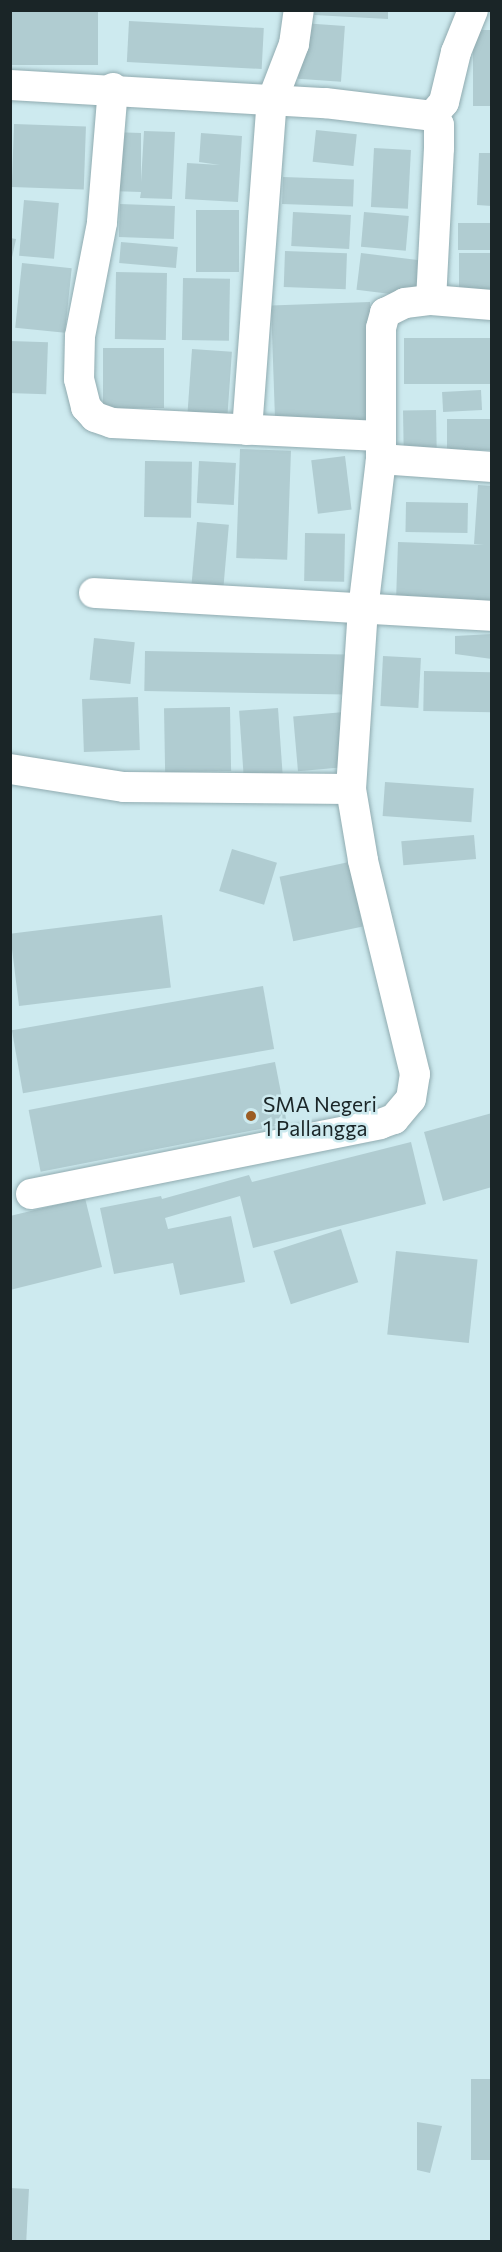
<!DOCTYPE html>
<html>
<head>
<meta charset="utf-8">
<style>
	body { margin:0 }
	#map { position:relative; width:502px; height:2252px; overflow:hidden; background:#cdeaef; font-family:Commissioner,sans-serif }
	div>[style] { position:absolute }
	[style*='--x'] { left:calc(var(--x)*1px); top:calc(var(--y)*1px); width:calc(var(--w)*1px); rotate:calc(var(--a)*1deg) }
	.building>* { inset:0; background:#b0ccd1; transform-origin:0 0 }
	.roads { filter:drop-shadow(0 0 2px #90abb0) drop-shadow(0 0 2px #90abb0) }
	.street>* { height:30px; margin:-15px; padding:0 15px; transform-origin:15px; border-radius:15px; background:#fff }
	.dots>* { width:16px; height:16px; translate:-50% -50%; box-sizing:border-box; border:3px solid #cdeaef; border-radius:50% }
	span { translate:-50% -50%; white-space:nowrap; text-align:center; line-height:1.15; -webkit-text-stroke:5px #cdeaef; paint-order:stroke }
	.poi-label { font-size:21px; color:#1a2527 }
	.left { translate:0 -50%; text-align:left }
	.frame { position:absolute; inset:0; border:12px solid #1a2527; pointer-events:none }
</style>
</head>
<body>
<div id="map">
	<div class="building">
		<div style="left:10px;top:10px;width:88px;height:55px"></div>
		<div style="clip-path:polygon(315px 10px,388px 10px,388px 19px,314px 15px)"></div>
		<div style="left:129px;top:21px;width:135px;height:41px;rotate:3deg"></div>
		<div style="left:302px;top:23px;width:43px;height:56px;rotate:4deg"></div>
		<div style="left:473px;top:30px;width:19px;height:76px"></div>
		<div style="left:14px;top:124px;width:72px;height:63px;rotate:2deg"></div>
		<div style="left:316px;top:130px;width:41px;height:32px;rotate:6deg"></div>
		<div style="clip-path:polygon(144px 131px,175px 132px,172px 199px,140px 198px,141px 192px,111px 191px,111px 132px,141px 133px,141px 182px)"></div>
		<div style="clip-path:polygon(201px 133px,242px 136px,238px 202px,185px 199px,187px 163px,220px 165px,199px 162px)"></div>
		<div style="left:374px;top:148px;width:37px;height:59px;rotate:3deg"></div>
		<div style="clip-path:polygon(479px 153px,492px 153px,492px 206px,477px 205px)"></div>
		<div style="left:283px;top:177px;width:71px;height:27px;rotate:2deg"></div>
		<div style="left:24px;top:200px;width:35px;height:56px;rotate:5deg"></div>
		<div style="left:120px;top:204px;width:55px;height:33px;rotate:2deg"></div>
		<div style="left:196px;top:210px;width:43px;height:62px"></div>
		<div style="left:293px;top:212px;width:58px;height:34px;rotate:3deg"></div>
		<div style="left:364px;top:212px;width:45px;height:35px;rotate:5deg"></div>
		<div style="left:458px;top:223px;width:34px;height:27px"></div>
		<div style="clip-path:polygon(10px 238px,16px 239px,11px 262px,10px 261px)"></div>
		<div style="left:121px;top:242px;width:57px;height:21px;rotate:5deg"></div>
		<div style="left:285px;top:251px;width:62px;height:36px;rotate:2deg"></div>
		<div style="left:361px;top:253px;width:63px;height:37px;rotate:7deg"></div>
		<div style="left:459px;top:253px;width:33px;height:44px"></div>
		<div style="left:22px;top:263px;width:50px;height:65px;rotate:6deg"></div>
		<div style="left:116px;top:272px;width:51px;height:67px;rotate:1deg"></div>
		<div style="left:183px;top:278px;width:47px;height:62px;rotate:1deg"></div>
		<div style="left:370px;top:302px;width:121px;height:99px;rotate:88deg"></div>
		<div style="left:492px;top:338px;width:46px;height:88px;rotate:90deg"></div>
		<div style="left:10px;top:341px;width:38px;height:52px;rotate:2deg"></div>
		<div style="left:103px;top:348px;width:61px;height:60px"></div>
		<div style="left:192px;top:349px;width:40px;height:64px;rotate:4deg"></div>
		<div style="left:481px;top:390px;width:20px;height:39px;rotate:87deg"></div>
		<div style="left:436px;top:410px;width:40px;height:33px;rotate:89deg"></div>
		<div style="left:492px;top:419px;width:31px;height:45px;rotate:90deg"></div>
		<div style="left:240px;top:449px;width:51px;height:109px;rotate:2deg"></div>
		<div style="left:345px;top:456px;width:54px;height:34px;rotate:83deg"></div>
		<div style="left:145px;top:461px;width:47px;height:56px;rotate:1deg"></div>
		<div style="left:199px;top:461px;width:37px;height:42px;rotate:3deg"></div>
		<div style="clip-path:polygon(478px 485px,492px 486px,492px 604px,396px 601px,398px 542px,484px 545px,474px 544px)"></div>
		<div style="left:406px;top:502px;width:62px;height:30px;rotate:1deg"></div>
		<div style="left:197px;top:522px;width:32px;height:66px;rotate:5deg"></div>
		<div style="left:305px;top:533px;width:40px;height:48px;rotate:1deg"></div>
		<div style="clip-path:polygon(492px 634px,492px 659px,455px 654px,455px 636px)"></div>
		<div style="left:94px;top:638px;width:41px;height:42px;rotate:6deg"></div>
		<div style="left:145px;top:651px;width:202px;height:40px;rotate:1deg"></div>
		<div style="left:383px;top:656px;width:38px;height:50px;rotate:3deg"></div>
		<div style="left:424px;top:671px;width:68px;height:40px;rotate:1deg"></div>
		<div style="left:138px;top:697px;width:53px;height:56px;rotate:88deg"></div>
		<div style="left:230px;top:707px;width:64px;height:66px;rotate:89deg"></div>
		<div style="left:278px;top:708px;width:69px;height:39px;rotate:86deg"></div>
		<div style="left:344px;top:712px;width:55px;height:51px;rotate:85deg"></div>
		<div style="left:385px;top:782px;width:89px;height:34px;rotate:4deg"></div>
		<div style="left:474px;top:835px;width:24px;height:73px;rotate:85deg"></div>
		<div style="left:232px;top:849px;width:47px;height:44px;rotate:17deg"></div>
		<div style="left:349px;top:862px;width:66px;height:71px;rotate:78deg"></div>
		<div style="left:162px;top:915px;width:73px;height:153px;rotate:83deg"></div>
		<div style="left:263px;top:986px;width:64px;height:255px;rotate:80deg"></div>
		<div style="left:275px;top:1062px;width:63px;height:251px;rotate:79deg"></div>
		<div style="clip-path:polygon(492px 1113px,492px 1187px,443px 1201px,424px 1132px)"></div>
		<div style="clip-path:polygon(411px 1142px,426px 1204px,253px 1248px,240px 1196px,165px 1218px,168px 1229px,231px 1216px,245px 1282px,180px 1295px,173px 1263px,114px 1274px,100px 1208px,161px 1196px,162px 1199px,249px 1175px,252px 1182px)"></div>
		<div style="clip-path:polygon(85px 1198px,102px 1267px,10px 1290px,10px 1216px)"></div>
		<div style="left:341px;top:1229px;width:56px;height:71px;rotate:72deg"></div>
		<div style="left:396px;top:1251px;width:82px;height:84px;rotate:6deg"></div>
		<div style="left:471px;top:2079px;width:21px;height:81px"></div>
		<div style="clip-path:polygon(417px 2122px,442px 2126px,430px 2173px,417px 2170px)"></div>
		<div style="left:10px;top:2188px;width:19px;height:54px;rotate:3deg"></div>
	</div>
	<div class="roads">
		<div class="street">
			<div style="--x:10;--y:85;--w:316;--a:3.3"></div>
			<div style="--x:325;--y:103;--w:108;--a:6.9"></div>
			<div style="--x:432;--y:116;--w:11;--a:52"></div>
			<div style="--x:439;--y:125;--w:23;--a:90"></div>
			<div style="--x:439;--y:148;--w:152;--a:93"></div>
			<div style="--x:113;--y:88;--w:135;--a:94.7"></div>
			<div style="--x:102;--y:223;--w:115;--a:101"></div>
			<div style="--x:80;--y:336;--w:43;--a:91.3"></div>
			<div style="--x:79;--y:379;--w:29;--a:76"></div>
			<div style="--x:86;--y:407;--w:13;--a:48"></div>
			<div style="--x:95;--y:417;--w:18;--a:19"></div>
			<div style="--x:112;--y:423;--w:268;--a:2.8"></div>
			<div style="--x:432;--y:116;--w:18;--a:-49"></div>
			<div style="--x:444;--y:102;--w:51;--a:-76.5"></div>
			<div style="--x:456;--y:52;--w:45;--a:-68"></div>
			<div style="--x:247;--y:430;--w:330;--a:-85.7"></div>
			<div style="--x:272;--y:101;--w:61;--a:-68.9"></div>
			<div style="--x:294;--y:44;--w:34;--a:-82"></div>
			<div style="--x:381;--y:459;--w:111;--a:4.1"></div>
			<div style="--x:94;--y:593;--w:399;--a:3.3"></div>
			<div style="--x:10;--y:769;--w:115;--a:9"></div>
			<div style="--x:124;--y:787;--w:227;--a:0.5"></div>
			<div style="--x:31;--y:1194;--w:356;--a:-11.3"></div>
			<div style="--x:380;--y:1124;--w:15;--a:-20"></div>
			<div style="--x:394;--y:1119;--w:26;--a:-50"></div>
			<div style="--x:411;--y:1099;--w:25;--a:-81"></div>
			<div style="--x:415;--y:1074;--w:220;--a:-103.7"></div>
			<div style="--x:363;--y:860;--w:72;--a:-99.6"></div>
			<div style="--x:351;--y:789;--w:179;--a:-86.2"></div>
			<div style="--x:363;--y:610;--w:152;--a:-83.2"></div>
			<div style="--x:381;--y:459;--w:131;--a:-90"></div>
			<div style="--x:381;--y:328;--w:16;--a:-75"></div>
			<div style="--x:385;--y:313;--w:22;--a:-27"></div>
			<div style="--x:405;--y:303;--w:26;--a:-7"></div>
			<div style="--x:431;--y:300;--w:61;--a:4.7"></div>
		</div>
	</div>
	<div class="dots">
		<div style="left:251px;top:1116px;background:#9b5c23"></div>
	</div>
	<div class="poi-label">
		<span class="left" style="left:263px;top:1116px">SMA Negeri<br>1 Pallangga</span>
	</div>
	<div class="frame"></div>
</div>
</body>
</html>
